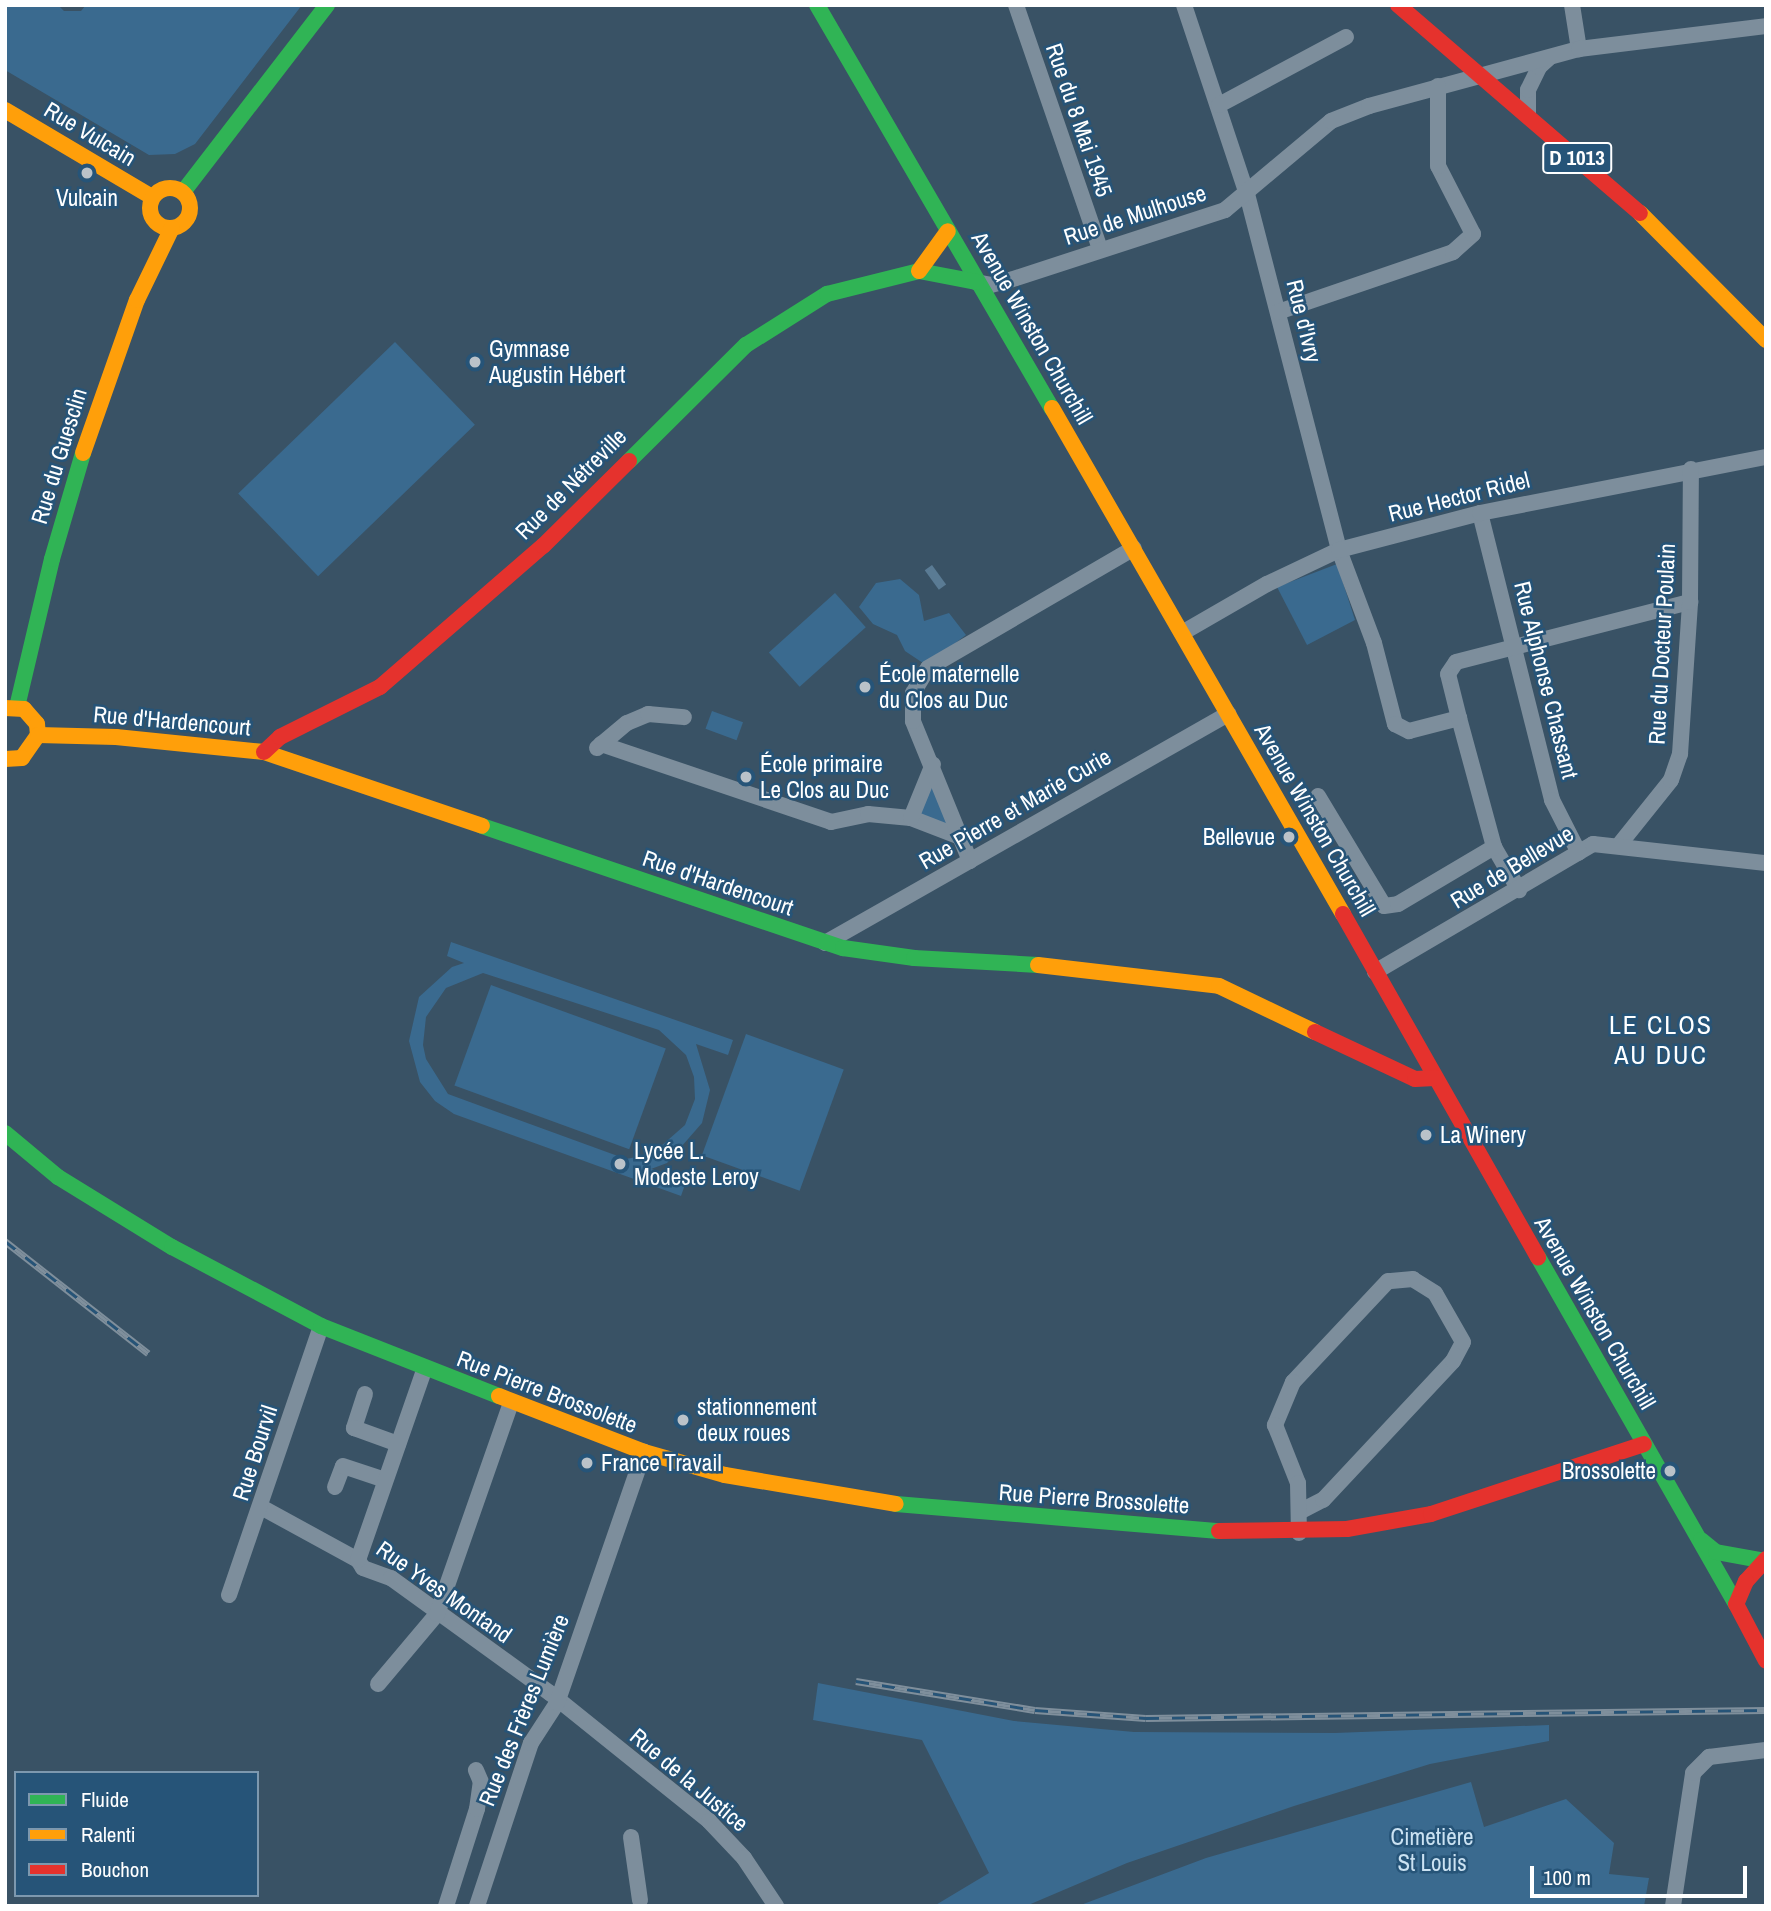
<!DOCTYPE html>
<html>
<head>
<meta charset="utf-8">
<style>
	body { margin:0 }
	#map { position:relative; width:1771px; height:1911px; overflow:hidden; background:#395265; font-family:"Archivo Narrow",sans-serif }
	div>[style] { position:absolute }
	[style*='--x'] { left:calc(var(--x)*1px); top:calc(var(--y)*1px); width:calc(var(--w)*1px); rotate:calc(var(--a)*1deg) }
	.green>* { inset:0; background:#3a6a8f; transform-origin:0 0 }
	.water>* { inset:0; background:#5a7b94; transform-origin:0 0 }
	.street>* { height:16px; margin:-8px; padding:0 8px; transform-origin:8px; border-radius:8px; background:#7d8e9c }
	.fast>* { height:16px; margin:-8px; padding:0 8px; transform-origin:8px; border-radius:8px; background:#30b455 }
	.slow>* { height:16px; margin:-8px; padding:0 8px; transform-origin:8px; border-radius:8px; background:#ff9f0a }
	.slow>.ring { margin:-8px; padding:0; box-sizing:content-box; background:none; border:16px solid #ff9f0a; border-radius:50% }
	.jam>* { height:16px; margin:-8px; padding:0 8px; transform-origin:8px; border-radius:8px; background:#e5322d }
	.rail>* { height:7px; margin-top:-3.5px; transform-origin:0; background:repeating-linear-gradient(90deg,#265478 0 13px,#7f8f9c 0 26px); box-sizing:border-box; border-block:2px solid #7f8f9c }
	.dots>* { width:19px; height:19px; translate:-50% -50%; box-sizing:border-box; border:4px solid #265478; border-radius:50% }
	span { translate:-50% -50%; white-space:nowrap; text-align:center; line-height:1.15; -webkit-text-stroke:5px #265478; paint-order:stroke }
	.shield-label span { padding:2px 5px; background:#265478; border:2px solid; border-radius:5px; -webkit-text-stroke-width:0 }
	.shield-label { font-size:21px; color:#fff; font-weight:700 }
	.street-label { font-size:23px; color:#fff }
	.poi-label { font-size:23px; color:#fff }
	.left { translate:0 -50%; text-align:left }
	.right { translate:-100% -50%; text-align:right }
	.park-label { font-size:23px; color:#cbe2f2 }
	.quarter-label { font-size:26px; color:#fff; letter-spacing:2px }
	.frame { position:absolute; inset:0; border:7px solid #fff; pointer-events:none }
	.legend { position:absolute; left:14px; top:1771px; width:245px; height:126px; box-sizing:border-box; background:#265478; border:2px solid #7d98ae; margin:0; padding:9px 12px; list-style:none; font-size:21px; color:#fff }
	.legend li { display:flex; align-items:center; gap:14px; height:35px }
	.legend b { width:35px; border:2px solid #7d98ae }
	.scale { position:absolute; left:1530px; top:1866px; width:217px; height:32px; box-sizing:border-box; border:4px solid #fff; border-top:0; padding-left:9px; font-size:21px; line-height:24px; white-space:nowrap; color:#fff; -webkit-text-stroke:5px #265478; paint-order:stroke }
</style>
</head>
<body>
<div id="map">
	<div class="green">
		<div style="clip-path:polygon(5px 5px,58px 5px,64px 11px,81px 11px,86px 5px,302px 5px,195px 144px,175px 154px,149px 155px,5px 70px)"></div>
		<div style="left:395px;top:342px;width:115px;height:218px;rotate:46deg"></div>
		<div style="clip-path:polygon(1337px 564px,1355px 620px,1307px 645px,1277px 587px)"></div>
		<div style="clip-path:polygon(900px 579px,919px 595px,924px 621px,949px 613px,966px 635px,926px 665px,905px 651px,897px 635px,873px 624px,859px 607px,876px 583px)"></div>
		<div style="left:835px;top:593px;width:46px;height:89px;rotate:48deg"></div>
		<div style="left:712px;top:711px;width:33px;height:19px;rotate:20deg"></div>
		<div style="clip-path:polygon(932px 774px,954px 828px,915px 815px)"></div>
		<div style="clip-path:polygon(evenodd,451px 942px,733px 1040px,728px 1055px,696px 1044px,710px 1090px,702px 1123px,667px 1163px,651px 1169px,687px 1179px,681px 1196px,454px 1114px,435px 1101px,420px 1082px,409px 1041px,419px 997px,452px 967px,464px 963px,447px 956px,451px 942px,483px 973px,659px 1030px,686px 1055px,694px 1077px,695px 1099px,685px 1125px,652px 1154px,626px 1159px,448px 1094px,426px 1059px,423px 1045px,426px 1017px,446px 988px,483px 973px)"></div>
		<div style="left:491px;top:985px;width:186px;height:107px;rotate:20deg"></div>
		<div style="left:746px;top:1034px;width:104px;height:129px;rotate:20deg"></div>
		<div style="clip-path:polygon(818px 1683px,1014px 1721px,1134px 1732px,1335px 1733px,1549px 1725px,1549px 1741px,1430px 1764px,1294px 1806px,1127px 1863px,1026px 1906px,934px 1906px,989px 1873px,922px 1740px,813px 1720px)"></div>
		<div style="clip-path:polygon(1471px 1782px,1484px 1827px,1566px 1799px,1614px 1843px,1609px 1874px,1649px 1878px,1644px 1906px,1078px 1906px,1206px 1858px)"></div>
	</div>
	<div class="water">
		<div style="left:932px;top:565px;width:24px;height:9px;rotate:54deg"></div>
	</div>
	<div class="street">
		<div style="--x:1016;--y:5;--w:258;--a:71"></div>
		<div style="--x:1184;--y:5;--w:199;--a:71.6"></div>
		<div style="--x:1247;--y:194;--w:368;--a:75.5"></div>
		<div style="--x:1339;--y:550;--w:99;--a:69.4"></div>
		<div style="--x:1374;--y:643;--w:84;--a:75.5"></div>
		<div style="--x:1395;--y:724;--w:16;--a:27"></div>
		<div style="--x:1409;--y:731;--w:52;--a:-14.6"></div>
		<div style="--x:1459;--y:718;--w:134;--a:74.8"></div>
		<div style="--x:1494;--y:847;--w:50;--a:59.8"></div>
		<div style="--x:1572;--y:5;--w:45;--a:81"></div>
		<div style="--x:1219;--y:105;--w:144;--a:-28.2"></div>
		<div style="--x:1528;--y:115;--w:25;--a:-90"></div>
		<div style="--x:1528;--y:90;--w:25;--a:-64"></div>
		<div style="--x:1539;--y:67;--w:13;--a:-42"></div>
		<div style="--x:976;--y:282;--w:15;--a:11"></div>
		<div style="--x:991;--y:285;--w:20;--a:-15"></div>
		<div style="--x:1010;--y:280;--w:226;--a:-18"></div>
		<div style="--x:1225;--y:210;--w:138;--a:-40"></div>
		<div style="--x:1331;--y:121;--w:41;--a:-21.5"></div>
		<div style="--x:1369;--y:106;--w:218;--a:-15.2"></div>
		<div style="--x:1579;--y:49;--w:188;--a:-7"></div>
		<div style="--x:1278;--y:312;--w:185;--a:-18.9"></div>
		<div style="--x:1453;--y:252;--w:27;--a:-42"></div>
		<div style="--x:1473;--y:234;--w:76;--a:-117.2"></div>
		<div style="--x:1438;--y:166;--w:80;--a:-90"></div>
		<div style="--x:1480;--y:513;--w:296;--a:75.9"></div>
		<div style="--x:1552;--y:800;--w:59;--a:63"></div>
		<div style="--x:1182;--y:633;--w:98;--a:-30"></div>
		<div style="--x:1267;--y:584;--w:80;--a:-25.3"></div>
		<div style="--x:1339;--y:550;--w:146;--a:-14.7"></div>
		<div style="--x:1480;--y:513;--w:291;--a:-11.1"></div>
		<div style="--x:1459;--y:718;--w:45;--a:-104"></div>
		<div style="--x:1448;--y:674;--w:14;--a:-56"></div>
		<div style="--x:1456;--y:662;--w:242;--a:-14.4"></div>
		<div style="--x:601;--y:744;--w:243;--a:18.7"></div>
		<div style="--x:831;--y:822;--w:38;--a:-12"></div>
		<div style="--x:868;--y:814;--w:43;--a:5.3"></div>
		<div style="--x:911;--y:818;--w:53;--a:21.2"></div>
		<div style="--x:597;--y:748;--w:39;--a:-40"></div>
		<div style="--x:627;--y:723;--w:23;--a:-23"></div>
		<div style="--x:648;--y:714;--w:36;--a:5"></div>
		<div style="--x:1318;--y:796;--w:128;--a:59"></div>
		<div style="--x:1384;--y:906;--w:14;--a:-8"></div>
		<div style="--x:1398;--y:904;--w:112;--a:-30.7"></div>
		<div style="--x:911;--y:818;--w:58;--a:-67.8"></div>
		<div style="--x:1619;--y:845;--w:83;--a:-51.3"></div>
		<div style="--x:1671;--y:780;--w:28;--a:-71"></div>
		<div style="--x:1680;--y:754;--w:152;--a:-86.2"></div>
		<div style="--x:1690;--y:602;--w:133;--a:-89.6"></div>
		<div style="--x:970;--y:861;--w:151;--a:-112.2"></div>
		<div style="--x:913;--y:721;--w:28;--a:-90"></div>
		<div style="--x:913;--y:693;--w:29;--a:-59"></div>
		<div style="--x:928;--y:668;--w:238;--a:-30.2"></div>
		<div style="--x:825;--y:943;--w:464;--a:-29.6"></div>
		<div style="--x:1375;--y:972;--w:253;--a:-30.4"></div>
		<div style="--x:1593;--y:844;--w:174;--a:6.3"></div>
		<div style="--x:365;--y:1394;--w:36;--a:108"></div>
		<div style="--x:354;--y:1428;--w:47;--a:20"></div>
		<div style="--x:335;--y:1487;--w:22;--a:-69"></div>
		<div style="--x:343;--y:1466;--w:44;--a:18.4"></div>
		<div style="--x:261;--y:1507;--w:111;--a:28.7"></div>
		<div style="--x:358;--y:1560;--w:9;--a:58"></div>
		<div style="--x:363;--y:1568;--w:30;--a:20"></div>
		<div style="--x:391;--y:1578;--w:196;--a:35.9"></div>
		<div style="--x:550;--y:1693;--w:204;--a:38.8"></div>
		<div style="--x:709;--y:1821;--w:51;--a:46.6"></div>
		<div style="--x:744;--y:1858;--w:58;--a:56.3"></div>
		<div style="--x:1299;--y:1512;--w:27;--a:-27"></div>
		<div style="--x:1323;--y:1500;--w:190;--a:-46.9"></div>
		<div style="--x:1453;--y:1361;--w:21;--a:-62"></div>
		<div style="--x:1463;--y:1342;--w:56;--a:-119.7"></div>
		<div style="--x:1435;--y:1293;--w:26;--a:-148"></div>
		<div style="--x:1413;--y:1279;--w:25;--a:175"></div>
		<div style="--x:1388;--y:1281;--w:139;--a:133.2"></div>
		<div style="--x:1293;--y:1382;--w:47;--a:112.7"></div>
		<div style="--x:1275;--y:1425;--w:62;--a:68.4"></div>
		<div style="--x:1298;--y:1483;--w:50;--a:88.9"></div>
		<div style="--x:358;--y:1560;--w:201;--a:-70.8"></div>
		<div style="--x:229;--y:1595;--w:284;--a:-71.1"></div>
		<div style="--x:378;--y:1684;--w:92;--a:-49.9"></div>
		<div style="--x:437;--y:1614;--w:224;--a:-70.7"></div>
		<div style="--x:631;--y:1837;--w:64;--a:81.9"></div>
		<div style="--x:446;--y:1906;--w:102;--a:-72.3"></div>
		<div style="--x:477;--y:1809;--w:27;--a:-82"></div>
		<div style="--x:481;--y:1782;--w:13;--a:-113"></div>
		<div style="--x:477;--y:1906;--w:172;--a:-71.7"></div>
		<div style="--x:531;--y:1743;--w:48;--a:-57"></div>
		<div style="--x:557;--y:1703;--w:266;--a:-70.9"></div>
		<div style="--x:1673;--y:1906;--w:134;--a:-81.4"></div>
		<div style="--x:1693;--y:1773;--w:23;--a:-45"></div>
		<div style="--x:1709;--y:1757;--w:57;--a:-7"></div>
	</div>
	<div class="fast">
		<div style="--x:817;--y:5;--w:467;--a:59.8"></div>
		<div style="--x:183;--y:192;--w:236;--a:-52.4"></div>
		<div style="--x:629;--y:461;--w:165;--a:-44.8"></div>
		<div style="--x:746;--y:345;--w:96;--a:-32.2"></div>
		<div style="--x:827;--y:294;--w:95;--a:-14"></div>
		<div style="--x:919;--y:271;--w:58;--a:10.9"></div>
		<div style="--x:17;--y:707;--w:152;--a:-76.7"></div>
		<div style="--x:52;--y:559;--w:110;--a:-73.7"></div>
		<div style="--x:482;--y:826;--w:381;--a:18.7"></div>
		<div style="--x:843;--y:948;--w:72;--a:8"></div>
		<div style="--x:914;--y:958;--w:124;--a:3.2"></div>
		<div style="--x:5;--y:1133;--w:69;--a:39.7"></div>
		<div style="--x:58;--y:1177;--w:134;--a:31.6"></div>
		<div style="--x:172;--y:1247;--w:169;--a:27.9"></div>
		<div style="--x:321;--y:1326;--w:191;--a:21.5"></div>
		<div style="--x:1538;--y:1257;--w:400;--a:60.3"></div>
		<div style="--x:896;--y:1504;--w:324;--a:4.8"></div>
		<div style="--x:1701;--y:1540;--w:19;--a:39"></div>
		<div style="--x:1716;--y:1552;--w:51;--a:10.2"></div>
	</div>
	<div class="slow">
		<div style="--x:5;--y:110;--w:171;--a:30.6"></div>
		<div class="ring" style="left:150px;top:188px;width:24px;height:24px"></div>
		<div style="--x:1640;--y:213;--w:179;--a:45.2"></div>
		<div style="--x:919;--y:271;--w:49;--a:-54.1"></div>
		<div style="--x:1052;--y:408;--w:584;--a:60.1"></div>
		<div style="--x:83;--y:453;--w:162;--a:-70.6"></div>
		<div style="--x:137;--y:300;--w:80;--a:-64.1"></div>
		<div style="--x:5;--y:708;--w:19;--a:3"></div>
		<div style="--x:24;--y:709;--w:20;--a:49"></div>
		<div style="--x:37;--y:724;--w:11;--a:85"></div>
		<div style="--x:38;--y:735;--w:28;--a:125"></div>
		<div style="--x:22;--y:758;--w:17;--a:177"></div>
		<div style="--x:38;--y:735;--w:78;--a:1.5"></div>
		<div style="--x:116;--y:737;--w:149;--a:5.8"></div>
		<div style="--x:264;--y:752;--w:230;--a:18.7"></div>
		<div style="--x:1038;--y:965;--w:182;--a:6.6"></div>
		<div style="--x:1219;--y:986;--w:106;--a:25.6"></div>
		<div style="--x:499;--y:1396;--w:155;--a:21.1"></div>
		<div style="--x:644;--y:1452;--w:84;--a:15.9"></div>
		<div style="--x:725;--y:1475;--w:173;--a:9.6"></div>
	</div>
	<div class="jam">
		<div style="--x:1398;--y:5;--w:319;--a:40.7"></div>
		<div style="--x:264;--y:752;--w:22;--a:-43"></div>
		<div style="--x:280;--y:737;--w:112;--a:-26.6"></div>
		<div style="--x:380;--y:687;--w:216;--a:-40.9"></div>
		<div style="--x:543;--y:546;--w:121;--a:-44.7"></div>
		<div style="--x:1343;--y:914;--w:395;--a:60.4"></div>
		<div style="--x:1315;--y:1032;--w:110;--a:25.2"></div>
		<div style="--x:1415;--y:1079;--w:20;--a:-3"></div>
		<div style="--x:1219;--y:1531;--w:128;--a:-0.9"></div>
		<div style="--x:1347;--y:1529;--w:85;--a:-10.1"></div>
		<div style="--x:1431;--y:1514;--w:224;--a:-18.2"></div>
		<div style="--x:1766;--y:1559;--w:30;--a:132"></div>
		<div style="--x:1746;--y:1581;--w:25;--a:113"></div>
		<div style="--x:1736;--y:1604;--w:64;--a:62.2"></div>
	</div>
	<div class="rail">
		<div style="--x:5;--y:1241;--w:182;--a:38.1"></div>
		<div style="--x:856;--y:1681;--w:181;--a:9.2"></div>
		<div style="--x:1035;--y:1710;--w:111;--a:4.1"></div>
		<div style="--x:1146;--y:1718;--w:620;--a:-0.74"></div>
	</div>
	<div class="dots">
		<div style="left:87px;top:173px;background:#bac2c9"></div>
		<div style="left:475px;top:362px;background:#bac2c9"></div>
		<div style="left:865px;top:687px;background:#bac2c9"></div>
		<div style="left:746px;top:777px;background:#bac2c9"></div>
		<div style="left:1289px;top:837px;background:#bac2c9"></div>
		<div style="left:1426px;top:1135px;background:#bac2c9"></div>
		<div style="left:620px;top:1164px;background:#bac2c9"></div>
		<div style="left:683px;top:1420px;background:#bac2c9"></div>
		<div style="left:587px;top:1463px;background:#bac2c9"></div>
		<div style="left:1670px;top:1471px;background:#bac2c9"></div>
	</div>
	<div class="shield-label">
		<span style="left:1577px;top:158px">D 1013</span>
	</div>
	<div class="street-label">
		<span style="left:1079px;top:120px;rotate:71deg">Rue du 8 Mai 1945</span>
		<span style="left:90px;top:134px;rotate:31deg">Rue Vulcain</span>
		<span style="left:1135px;top:215px;rotate:-18deg">Rue de Mulhouse</span>
		<span style="left:1304px;top:321px;rotate:76deg">Rue d'Ivry</span>
		<span style="left:1032px;top:328px;rotate:60deg">Avenue Winston Churchill</span>
		<span style="left:59px;top:456px;rotate:-73deg">Rue du Guesclin</span>
		<span style="left:571px;top:484px;rotate:-45deg">Rue de Nétreville</span>
		<span style="left:1459px;top:497px;rotate:-14deg">Rue Hector Ridel</span>
		<span style="left:1662px;top:644px;rotate:-87deg">Rue du Docteur Poulain</span>
		<span style="left:1546px;top:680px;rotate:76deg">Rue Alphonse Chassant</span>
		<span style="left:172px;top:721px;rotate:5deg">Rue d'Hardencourt</span>
		<span style="left:1015px;top:809px;rotate:-30deg">Rue Pierre et Marie Curie</span>
		<span style="left:1315px;top:820px;rotate:60deg">Avenue Winston Churchill</span>
		<span style="left:1512px;top:867px;rotate:-31deg">Rue de Bellevue</span>
		<span style="left:718px;top:883px;rotate:19deg">Rue d'Hardencourt</span>
		<span style="left:1595px;top:1313px;rotate:60deg">Avenue Winston Churchill</span>
		<span style="left:547px;top:1392px;rotate:21deg">Rue Pierre Brossolette</span>
		<span style="left:255px;top:1453px;rotate:-72deg">Rue Bourvil</span>
		<span style="left:1094px;top:1499px;rotate:4deg">Rue Pierre Brossolette</span>
		<span style="left:444px;top:1592px;rotate:35deg">Rue Yves Montand</span>
		<span style="left:524px;top:1710px;rotate:-68deg">Rue des Frères Lumière</span>
		<span style="left:689px;top:1780px;rotate:40deg">Rue de la Justice</span>
	</div>
	<div class="poi-label">
		<span style="left:87px;top:198px">Vulcain</span>
		<span class="left" style="left:489px;top:362px">Gymnase<br>Augustin Hébert</span>
		<span class="left" style="left:879px;top:687px">École maternelle<br>du Clos au Duc</span>
		<span class="left" style="left:760px;top:777px">École primaire<br>Le Clos au Duc</span>
		<span class="right" style="left:1275px;top:837px">Bellevue</span>
		<span class="left" style="left:1440px;top:1135px">La Winery</span>
		<span class="left" style="left:634px;top:1164px">Lycée L.<br>Modeste Leroy</span>
		<span class="left" style="left:697px;top:1420px">stationnement<br>deux roues</span>
		<span class="left" style="left:601px;top:1463px">France Travail</span>
		<span class="right" style="left:1656px;top:1471px">Brossolette</span>
	</div>
	<div class="park-label">
		<span style="left:1432px;top:1850px">Cimetière<br>St Louis</span>
	</div>
	<div class="quarter-label">
		<span style="left:1661px;top:1040px">LE CLOS<br>AU DUC</span>
	</div>
	<div class="frame"></div>
	<ul class="legend">
	<li><b style="height:9px;background:#30b455"></b>Fluide</li>
	<li><b style="height:9px;background:#ff9f0a"></b>Ralenti</li>
	<li><b style="height:9px;background:#e5322d"></b>Bouchon</li>
	</ul>
	<div class="scale">100 m</div>
</div>
</body>
</html>
